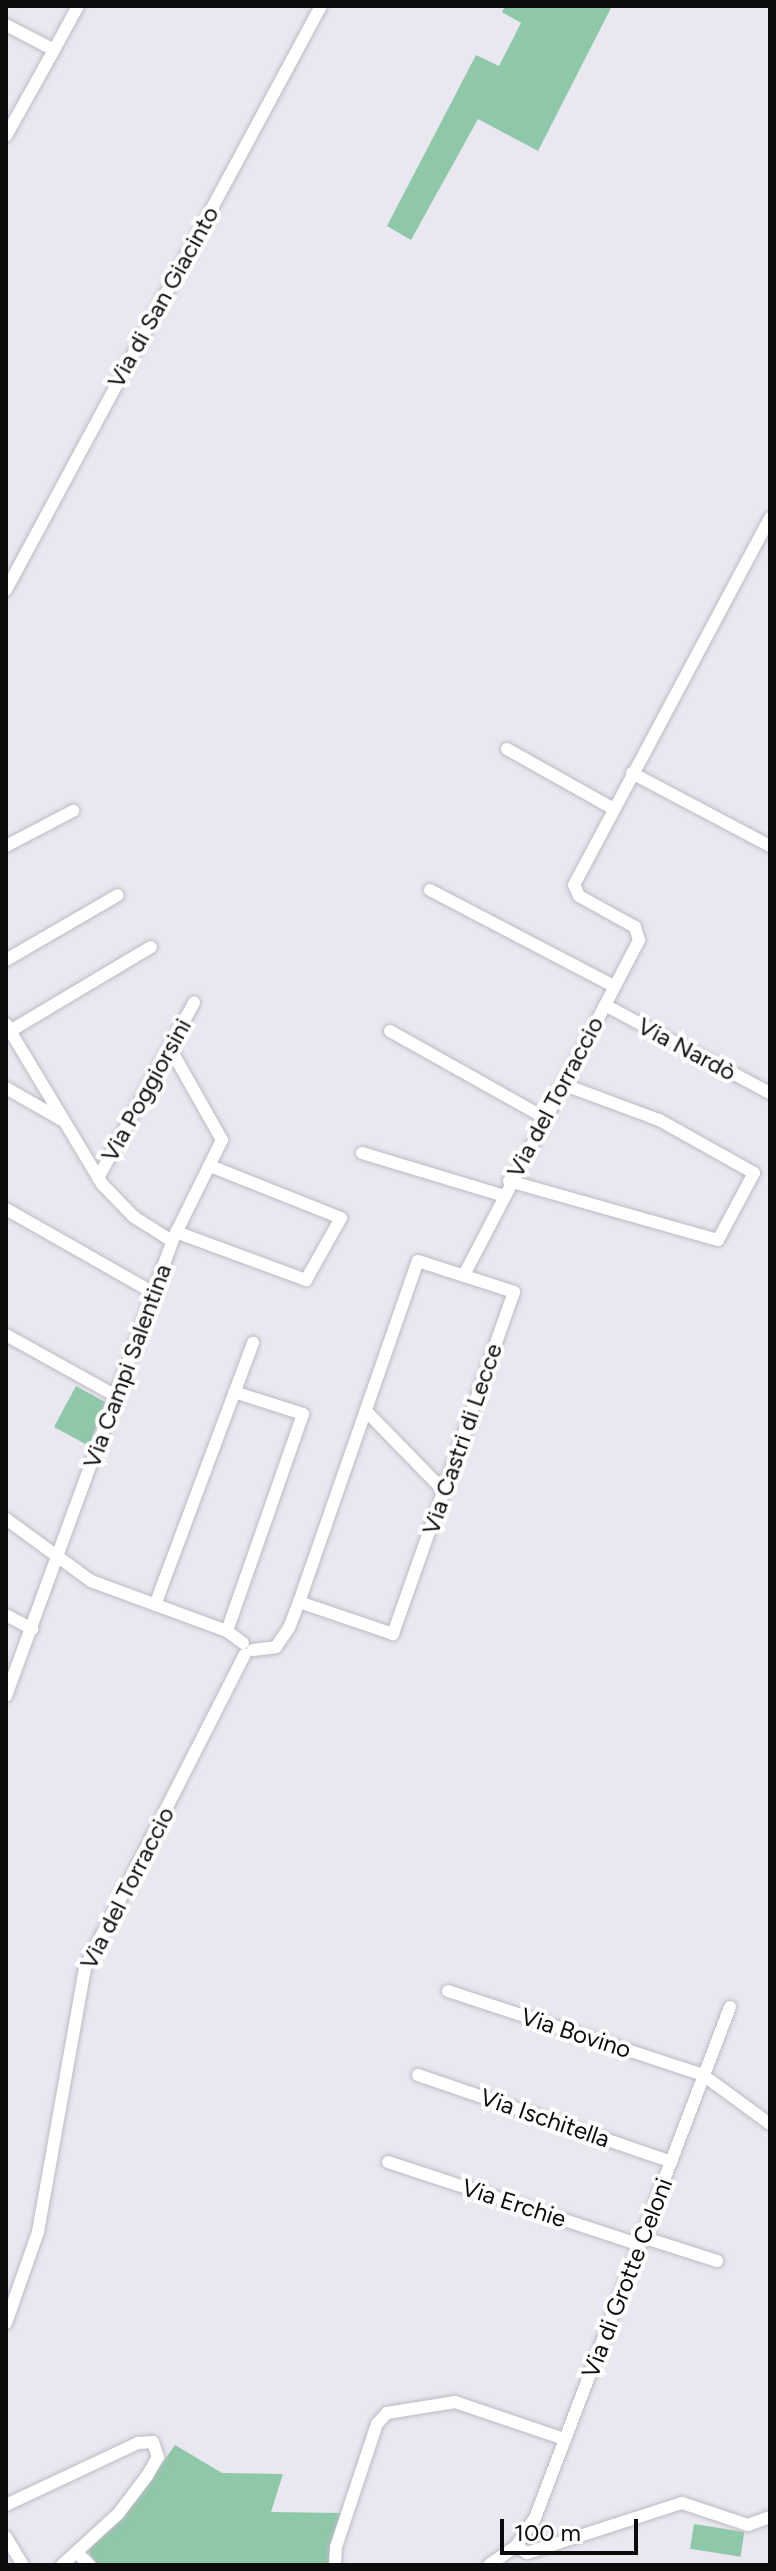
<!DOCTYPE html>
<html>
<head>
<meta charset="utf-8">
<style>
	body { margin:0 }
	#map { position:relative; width:776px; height:2571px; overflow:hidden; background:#e9e7f0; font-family:Figtree,sans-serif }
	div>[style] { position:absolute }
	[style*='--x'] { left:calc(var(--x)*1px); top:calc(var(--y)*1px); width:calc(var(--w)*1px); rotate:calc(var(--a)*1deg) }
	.green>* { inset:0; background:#8ec8a8; transform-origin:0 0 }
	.roads { filter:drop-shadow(0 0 2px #bdbac3) drop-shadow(0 0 2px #bdbac3) }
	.minor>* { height:12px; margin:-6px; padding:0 6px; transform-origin:6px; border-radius:6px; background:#fff }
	span { translate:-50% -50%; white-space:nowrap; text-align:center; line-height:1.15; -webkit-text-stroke:8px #fff; paint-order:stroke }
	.street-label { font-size:24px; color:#0c0b0e }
	.frame { position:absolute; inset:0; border:8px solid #0c0b0e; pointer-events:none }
	.scale { position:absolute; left:500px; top:2519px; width:138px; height:36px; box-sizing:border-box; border:4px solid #0c0b0e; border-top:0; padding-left:10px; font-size:24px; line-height:28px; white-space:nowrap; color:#0c0b0e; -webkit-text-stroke:6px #fff; paint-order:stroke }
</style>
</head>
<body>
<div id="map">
	<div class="green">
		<div style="clip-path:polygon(505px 6px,612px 6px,538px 151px,478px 119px,411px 240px,387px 226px,476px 55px,499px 66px,521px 23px,502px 12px)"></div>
		<div style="clip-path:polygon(76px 1386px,105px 1402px,89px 1446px,54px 1427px)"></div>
		<div style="clip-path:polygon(175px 2445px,222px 2473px,283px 2474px,271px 2512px,343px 2513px,331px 2565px,96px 2565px,88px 2551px,134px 2503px)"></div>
		<div style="left:694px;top:2524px;width:51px;height:25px;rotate:9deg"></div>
	</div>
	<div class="roads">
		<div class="minor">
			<div style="--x:6;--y:25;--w:54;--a:27.5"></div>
			<div style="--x:54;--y:50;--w:98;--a:119.2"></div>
			<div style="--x:54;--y:50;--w:50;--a:-61.4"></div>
			<div style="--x:6;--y:590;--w:664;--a:-61.66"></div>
			<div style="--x:507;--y:749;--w:123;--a:29.3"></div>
			<div style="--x:632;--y:773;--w:156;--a:27.9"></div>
			<div style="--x:6;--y:846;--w:76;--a:-27.6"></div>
			<div style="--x:430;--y:890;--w:208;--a:27.6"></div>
			<div style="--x:6;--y:960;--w:129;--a:-30.1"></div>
			<div style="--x:605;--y:1005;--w:187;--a:28.1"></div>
			<div style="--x:6;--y:1024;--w:187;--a:59"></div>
			<div style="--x:102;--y:1184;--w:46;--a:45.9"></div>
			<div style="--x:134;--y:1217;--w:45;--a:32.3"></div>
			<div style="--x:10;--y:1031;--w:164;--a:-30.8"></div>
			<div style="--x:390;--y:1031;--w:176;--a:29.3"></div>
			<div style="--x:6;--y:1088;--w:64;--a:29.7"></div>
			<div style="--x:362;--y:1153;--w:148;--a:16.8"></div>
			<div style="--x:98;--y:1178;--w:200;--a:-61.3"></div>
			<div style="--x:509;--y:1181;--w:217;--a:15.8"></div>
			<div style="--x:718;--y:1240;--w:76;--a:-61.8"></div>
			<div style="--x:754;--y:1173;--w:109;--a:-150.8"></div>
			<div style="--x:659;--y:1120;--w:103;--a:-159.6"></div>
			<div style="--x:6;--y:1209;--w:170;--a:29.6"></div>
			<div style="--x:176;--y:1232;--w:139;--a:20.3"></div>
			<div style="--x:306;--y:1280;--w:71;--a:-60.6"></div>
			<div style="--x:341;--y:1218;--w:141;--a:-158.3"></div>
			<div style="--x:464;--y:1275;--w:378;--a:-62.4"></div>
			<div style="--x:639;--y:940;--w:14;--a:-107"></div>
			<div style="--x:635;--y:927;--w:64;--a:-151"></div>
			<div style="--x:579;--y:896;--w:12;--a:-114"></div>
			<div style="--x:574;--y:885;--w:416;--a:-61.9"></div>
			<div style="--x:6;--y:1335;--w:126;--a:29"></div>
			<div style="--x:366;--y:1411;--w:112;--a:45.7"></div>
			<div style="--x:6;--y:1519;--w:105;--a:36.1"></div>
			<div style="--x:91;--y:1581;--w:145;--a:20.2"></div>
			<div style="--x:227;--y:1631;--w:20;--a:37"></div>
			<div style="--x:155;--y:1605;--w:280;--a:-69.5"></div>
			<div style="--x:6;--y:1615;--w:30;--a:28"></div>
			<div style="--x:227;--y:1631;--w:230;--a:-70.7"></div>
			<div style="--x:303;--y:1414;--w:72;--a:-162.3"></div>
			<div style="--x:253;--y:1650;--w:23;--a:-7"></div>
			<div style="--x:276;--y:1647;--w:23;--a:-56"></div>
			<div style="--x:289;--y:1628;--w:28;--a:-69"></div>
			<div style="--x:299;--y:1602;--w:361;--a:-70.8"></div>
			<div style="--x:418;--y:1261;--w:101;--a:17.9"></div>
			<div style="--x:514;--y:1292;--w:363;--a:109.5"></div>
			<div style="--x:393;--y:1634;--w:99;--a:-161.2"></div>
			<div style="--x:6;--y:1696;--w:489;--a:-69.9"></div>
			<div style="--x:174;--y:1237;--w:108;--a:-63.7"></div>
			<div style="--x:222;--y:1140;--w:106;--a:-119.5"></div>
			<div style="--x:448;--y:1991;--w:268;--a:18.2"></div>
			<div style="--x:703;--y:2075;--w:83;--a:36.2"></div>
			<div style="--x:418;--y:2075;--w:268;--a:18.9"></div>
			<div style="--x:388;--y:2162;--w:265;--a:18.2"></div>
			<div style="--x:642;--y:2237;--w:79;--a:17.7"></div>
			<div style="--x:6;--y:2323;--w:96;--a:-70.6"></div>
			<div style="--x:38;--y:2232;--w:268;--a:-79.9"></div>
			<div style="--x:85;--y:1968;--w:352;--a:-63"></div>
			<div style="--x:6;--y:2505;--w:146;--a:-25.2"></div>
			<div style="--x:138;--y:2443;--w:15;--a:-4"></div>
			<div style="--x:153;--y:2442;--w:16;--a:72"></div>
			<div style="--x:158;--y:2457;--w:22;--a:120"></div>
			<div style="--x:147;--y:2476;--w:48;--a:127.3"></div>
			<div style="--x:118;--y:2514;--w:76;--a:137.7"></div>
			<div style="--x:6;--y:2537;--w:33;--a:59"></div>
			<div style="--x:516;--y:2546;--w:13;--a:32"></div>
			<div style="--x:527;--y:2553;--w:163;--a:-17.9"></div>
			<div style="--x:682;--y:2503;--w:70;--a:18.4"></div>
			<div style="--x:748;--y:2525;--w:23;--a:-20"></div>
			<div style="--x:77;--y:2553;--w:18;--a:43"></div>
			<div style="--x:335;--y:2565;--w:18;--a:-87"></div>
			<div style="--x:336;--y:2547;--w:130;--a:-71.6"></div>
			<div style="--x:377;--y:2424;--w:15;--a:-48"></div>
			<div style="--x:387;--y:2413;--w:69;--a:-9.2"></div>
			<div style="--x:455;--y:2402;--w:115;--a:18.7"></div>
			<div style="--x:489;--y:2565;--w:33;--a:-35"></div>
			<div style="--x:516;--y:2546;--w:34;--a:-56"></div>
			<div style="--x:535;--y:2518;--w:547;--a:-69.11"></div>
		</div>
	</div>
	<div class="street-label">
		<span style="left:163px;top:297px;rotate:-61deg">Via di San Giacinto</span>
		<span style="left:687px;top:1049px;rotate:28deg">Via Nardò</span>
		<span style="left:146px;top:1090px;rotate:-61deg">Via Poggiorsini</span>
		<span style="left:555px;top:1097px;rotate:-62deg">Via del Torraccio</span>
		<span style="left:127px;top:1366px;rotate:-70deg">Via Campi Salentina</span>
		<span style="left:462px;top:1439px;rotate:-71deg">Via Castri di Lecce</span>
		<span style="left:127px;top:1888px;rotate:-63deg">Via del Torraccio</span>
		<span style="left:576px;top:2033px;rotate:18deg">Via Bovino</span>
		<span style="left:545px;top:2118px;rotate:19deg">Via Ischitella</span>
		<span style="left:514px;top:2203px;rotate:18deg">Via Erchie</span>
		<span style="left:627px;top:2278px;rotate:-69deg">Via di Grotte Celoni</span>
	</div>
	<div class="frame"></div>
	<div class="scale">100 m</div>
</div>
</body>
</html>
